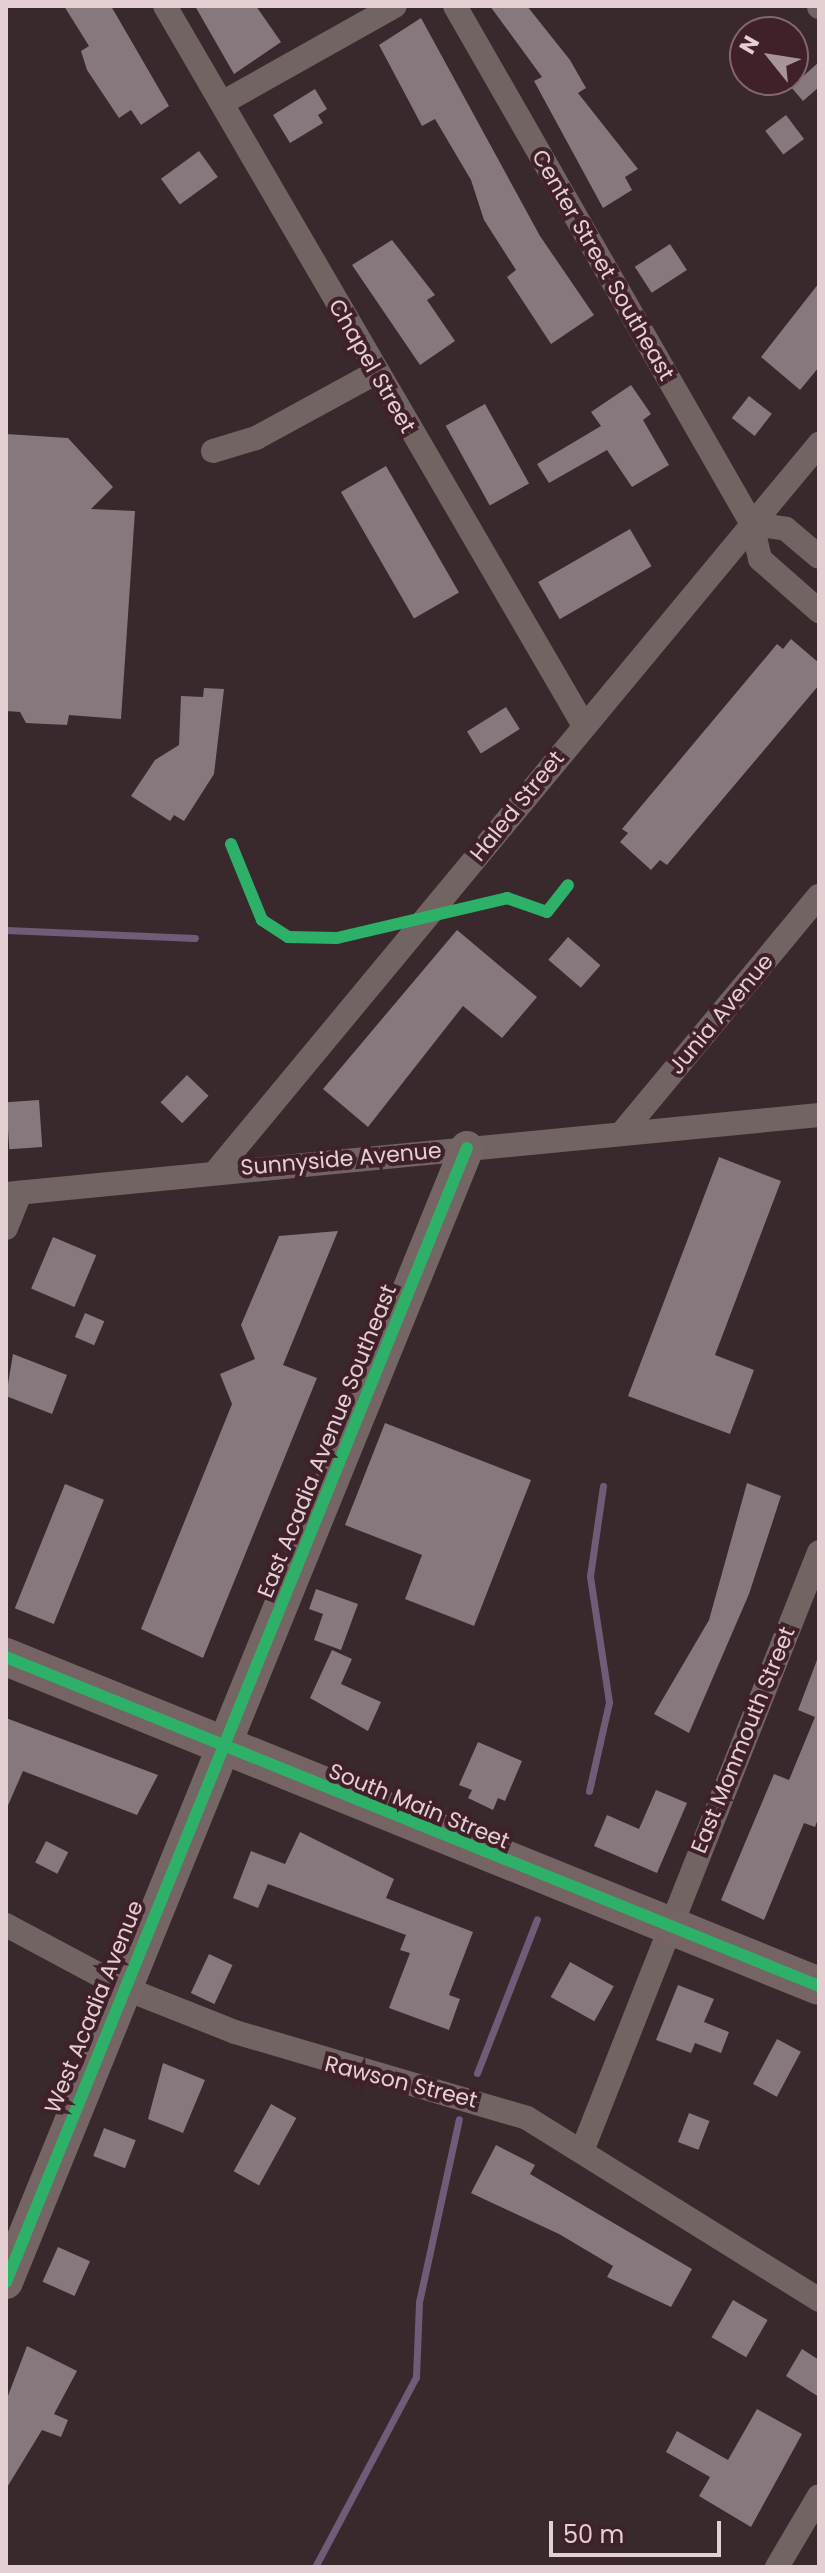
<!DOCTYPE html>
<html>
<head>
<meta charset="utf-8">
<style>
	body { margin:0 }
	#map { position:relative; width:825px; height:2573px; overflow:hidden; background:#39282c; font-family:Poppins,sans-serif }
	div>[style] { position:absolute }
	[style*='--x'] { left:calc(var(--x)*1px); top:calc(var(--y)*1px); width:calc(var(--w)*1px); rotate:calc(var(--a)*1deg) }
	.stream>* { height:7px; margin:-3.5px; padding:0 3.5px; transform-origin:3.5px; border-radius:3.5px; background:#705c79 }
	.building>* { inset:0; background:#87787e; transform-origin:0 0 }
	.street>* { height:24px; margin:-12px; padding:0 12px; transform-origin:12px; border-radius:12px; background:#726463 }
	.secondary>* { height:34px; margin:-17px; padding:0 17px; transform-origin:17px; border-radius:17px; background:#766565 }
	.primary>* { height:38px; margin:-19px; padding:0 19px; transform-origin:19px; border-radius:19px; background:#756463 }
	.cycleway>* { height:12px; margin:-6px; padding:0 6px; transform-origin:6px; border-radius:6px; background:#2db169 }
	span { translate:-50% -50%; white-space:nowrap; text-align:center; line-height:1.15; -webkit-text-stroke:8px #402129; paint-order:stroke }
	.street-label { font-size:22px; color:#e4cfd3 }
	.frame { position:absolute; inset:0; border:8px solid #e4cfd3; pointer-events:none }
	.north { position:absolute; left:729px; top:16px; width:80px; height:80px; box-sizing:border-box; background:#402129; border:2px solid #82676d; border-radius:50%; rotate:300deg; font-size:22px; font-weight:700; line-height:32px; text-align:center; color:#e4cfd3 }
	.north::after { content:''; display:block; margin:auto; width:28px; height:36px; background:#a89599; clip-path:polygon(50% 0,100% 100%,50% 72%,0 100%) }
	.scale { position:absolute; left:549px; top:2521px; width:172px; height:36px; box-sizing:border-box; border:4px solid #e4cfd3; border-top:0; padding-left:10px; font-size:24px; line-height:28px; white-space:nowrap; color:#e4cfd3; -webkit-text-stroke:6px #402129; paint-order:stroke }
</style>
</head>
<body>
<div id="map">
	<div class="stream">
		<div style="--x:6;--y:930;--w:189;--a:2.4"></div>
		<div style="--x:589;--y:1791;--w:91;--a:-77.3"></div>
		<div style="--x:609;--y:1702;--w:127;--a:-98.6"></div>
		<div style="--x:590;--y:1576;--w:91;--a:-81.8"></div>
		<div style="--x:477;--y:2073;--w:165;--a:-68.7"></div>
		<div style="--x:315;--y:2567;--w:215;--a:-62"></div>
		<div style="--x:416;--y:2377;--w:75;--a:-87.7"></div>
		<div style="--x:419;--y:2302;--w:187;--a:-77.7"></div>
	</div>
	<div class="building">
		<div style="clip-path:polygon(64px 6px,111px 6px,169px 106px,141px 125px,131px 110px,119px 118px,87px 70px,81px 51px,89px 46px)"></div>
		<div style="clip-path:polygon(195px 6px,256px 6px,281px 42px,234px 74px)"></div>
		<div style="clip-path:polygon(490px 6px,527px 6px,570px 60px,586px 88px,578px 93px,638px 169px,625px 177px,632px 190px,603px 208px,534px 81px,542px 77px)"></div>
		<div style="clip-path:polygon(421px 18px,540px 236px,594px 315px,551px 344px,507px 277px,516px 270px,484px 220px,471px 180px,435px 119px,422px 126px,379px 45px)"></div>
		<div style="clip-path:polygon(819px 62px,819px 87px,803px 101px,791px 87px)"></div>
		<div style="clip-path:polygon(315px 89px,327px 109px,318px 115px,323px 123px,290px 143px,273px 115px)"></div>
		<div style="left:786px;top:115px;width:30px;height:26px;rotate:53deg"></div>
		<div style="left:199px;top:151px;width:32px;height:47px;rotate:54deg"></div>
		<div style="clip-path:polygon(392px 240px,435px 295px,427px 300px,455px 341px,420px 365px,352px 265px)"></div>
		<div style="left:670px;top:244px;width:31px;height:42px;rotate:57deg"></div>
		<div style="clip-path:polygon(819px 283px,819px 367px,800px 390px,761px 357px)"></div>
		<div style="clip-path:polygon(631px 385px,651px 414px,643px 420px,669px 465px,632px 487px,607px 450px,549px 483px,537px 464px,601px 426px,591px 412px)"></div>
		<div style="left:749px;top:396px;width:29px;height:28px;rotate:38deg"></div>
		<div style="left:485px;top:404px;width:91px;height:45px;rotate:61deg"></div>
		<div style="clip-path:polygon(6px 434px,68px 438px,113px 487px,91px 509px,135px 511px,121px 719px,69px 715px,67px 725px,26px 723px,20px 712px,6px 711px)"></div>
		<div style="left:386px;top:466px;width:146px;height:52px;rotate:60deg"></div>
		<div style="left:630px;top:529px;width:43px;height:106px;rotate:60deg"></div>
		<div style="clip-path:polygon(791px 639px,819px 663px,819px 685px,667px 865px,660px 860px,651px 870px,620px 842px,628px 833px,622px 829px,777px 644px,783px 649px)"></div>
		<div style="clip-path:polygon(204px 688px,224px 689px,214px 774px,184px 821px,174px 815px,170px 821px,131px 796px,155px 760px,179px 745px,181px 696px,203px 697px)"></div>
		<div style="left:506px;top:707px;width:26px;height:46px;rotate:58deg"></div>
		<div style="clip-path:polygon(457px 930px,537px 997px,502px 1038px,463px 1006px,368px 1127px,323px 1089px)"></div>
		<div style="left:568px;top:937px;width:43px;height:30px;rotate:41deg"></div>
		<div style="left:187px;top:1075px;width:30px;height:38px;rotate:44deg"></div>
		<div style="left:39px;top:1100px;width:47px;height:33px;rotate:86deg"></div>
		<div style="clip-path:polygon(719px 1157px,781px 1181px,715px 1355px,754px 1370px,730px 1434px,628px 1396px)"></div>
		<div style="clip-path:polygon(338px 1231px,283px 1365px,317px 1378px,203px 1658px,141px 1629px,232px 1404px,220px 1374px,255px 1359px,241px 1325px,279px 1236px)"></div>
		<div style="left:53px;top:1237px;width:47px;height:56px;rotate:23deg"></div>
		<div style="left:85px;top:1313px;width:21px;height:26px;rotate:23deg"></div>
		<div style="clip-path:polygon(13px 1354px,67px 1375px,52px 1414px,6px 1396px)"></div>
		<div style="clip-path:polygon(385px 1423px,531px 1480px,474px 1626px,405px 1599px,422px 1555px,345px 1525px)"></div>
		<div style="clip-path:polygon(747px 1483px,781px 1496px,749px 1594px,689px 1733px,654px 1714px,709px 1620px)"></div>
		<div style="left:65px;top:1484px;width:42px;height:134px;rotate:22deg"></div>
		<div style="clip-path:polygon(316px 1589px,358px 1604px,341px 1650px,314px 1640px,323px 1614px,309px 1609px)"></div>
		<div style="clip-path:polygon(332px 1650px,352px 1659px,341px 1684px,381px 1702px,368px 1731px,310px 1698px)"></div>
		<div style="clip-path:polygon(817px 1660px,819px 1816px,815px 1827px,804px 1823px,764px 1920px,721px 1900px,774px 1774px,789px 1780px,815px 1717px,798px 1710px)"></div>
		<div style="clip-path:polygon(6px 1718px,158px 1775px,137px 1815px,23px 1771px,6px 1810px)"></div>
		<div style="clip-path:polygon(478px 1742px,522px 1761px,505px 1801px,498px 1798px,493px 1810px,468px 1798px,472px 1790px,459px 1785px)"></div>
		<div style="clip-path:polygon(656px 1790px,687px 1803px,657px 1873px,594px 1846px,607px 1815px,639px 1829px)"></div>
		<div style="clip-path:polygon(300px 1832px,394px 1879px,386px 1898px,473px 1932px,449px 1995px,460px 1999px,449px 2030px,389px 2008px,410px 1953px,400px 1950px,406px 1935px,268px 1884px,258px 1908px,233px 1898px,251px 1851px,285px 1864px)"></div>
		<div style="left:46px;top:1841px;width:25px;height:24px;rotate:27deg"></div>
		<div style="left:209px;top:1954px;width:26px;height:43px;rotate:25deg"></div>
		<div style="left:570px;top:1962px;width:50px;height:40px;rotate:29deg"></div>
		<div style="clip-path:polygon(678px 1985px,714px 1999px,704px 2022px,729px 2032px,721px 2053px,695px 2043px,691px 2053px,656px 2040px)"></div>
		<div style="left:777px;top:2039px;width:27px;height:51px;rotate:28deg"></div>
		<div style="clip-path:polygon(163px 2063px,205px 2080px,183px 2133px,148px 2119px)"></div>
		<div style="left:271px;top:2104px;width:29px;height:77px;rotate:29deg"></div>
		<div style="left:689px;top:2113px;width:22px;height:31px;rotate:21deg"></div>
		<div style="left:104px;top:2128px;width:34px;height:30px;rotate:21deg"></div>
		<div style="clip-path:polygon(496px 2145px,535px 2165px,530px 2174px,692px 2269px,671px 2307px,607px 2277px,613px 2266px,559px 2234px,471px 2193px)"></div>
		<div style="left:58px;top:2247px;width:35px;height:38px;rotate:24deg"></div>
		<div style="left:733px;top:2300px;width:40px;height:43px;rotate:30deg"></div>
		<div style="clip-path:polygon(27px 2346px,77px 2371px,54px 2414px,68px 2420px,61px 2437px,42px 2430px,6px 2489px,6px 2401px)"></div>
		<div style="clip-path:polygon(802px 2349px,819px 2360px,819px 2397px,786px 2376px)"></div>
		<div style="clip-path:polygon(757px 2409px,802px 2434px,751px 2527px,699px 2496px,710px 2477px,666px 2452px,677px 2431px,728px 2460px)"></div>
	</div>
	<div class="street">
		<div style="--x:165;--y:6;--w:831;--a:59.79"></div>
		<div style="--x:455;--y:6;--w:597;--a:60.17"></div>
		<div style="--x:752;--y:524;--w:36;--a:77"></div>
		<div style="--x:760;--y:559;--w:79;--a:41.4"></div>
		<div style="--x:819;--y:6;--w:1;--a:90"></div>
		<div style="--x:222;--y:103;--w:198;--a:-29.3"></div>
		<div style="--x:213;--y:451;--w:45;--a:-16.8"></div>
		<div style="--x:256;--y:438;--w:136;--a:-28.6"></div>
		<div style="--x:752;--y:524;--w:34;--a:8"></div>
		<div style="--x:786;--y:529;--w:43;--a:40.3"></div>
		<div style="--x:622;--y:1133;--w:308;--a:-50.3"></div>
		<div style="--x:218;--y:1169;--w:942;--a:-50.34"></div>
		<div style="--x:6;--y:1194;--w:817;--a:-5.55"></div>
		<div style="--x:6;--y:1228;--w:38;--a:-68"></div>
		<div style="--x:6;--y:1925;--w:134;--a:28.1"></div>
		<div style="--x:124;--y:1988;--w:119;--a:21.6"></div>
		<div style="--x:235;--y:2032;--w:304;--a:16.4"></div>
		<div style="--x:527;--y:2118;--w:344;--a:31.9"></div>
		<div style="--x:582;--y:2151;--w:644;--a:-68.41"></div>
		<div style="--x:777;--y:2567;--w:82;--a:-59.4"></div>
	</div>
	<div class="secondary">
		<div style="--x:6;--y:2282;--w:1224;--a:-67.88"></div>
	</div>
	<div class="primary">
		<div style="--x:6;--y:1657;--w:877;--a:22.03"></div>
	</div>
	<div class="cycleway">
		<div style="--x:231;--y:844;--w:82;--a:67.8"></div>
		<div style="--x:262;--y:920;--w:31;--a:33"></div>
		<div style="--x:288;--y:937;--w:49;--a:1.2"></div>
		<div style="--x:337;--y:938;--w:175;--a:-13.2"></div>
		<div style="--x:507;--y:898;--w:42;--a:19.3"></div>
		<div style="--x:547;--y:912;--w:34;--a:-52"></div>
		<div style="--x:6;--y:1657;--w:877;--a:22.03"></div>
		<div style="--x:6;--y:2282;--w:1224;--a:-67.88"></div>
	</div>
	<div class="street-label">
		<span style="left:603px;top:265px;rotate:60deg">Center Street Southeast</span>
		<span style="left:372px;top:366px;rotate:60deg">Chapel Street</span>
		<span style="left:517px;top:806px;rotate:-51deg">Haled Street</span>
		<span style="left:721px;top:1014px;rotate:-50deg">Junia Avenue</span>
		<span style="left:341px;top:1159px;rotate:-5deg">Sunnyside Avenue</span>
		<span style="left:327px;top:1441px;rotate:-68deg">East Acadia Avenue Southeast</span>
		<span style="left:743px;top:1740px;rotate:-68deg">East Monmouth Street</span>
		<span style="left:419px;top:1806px;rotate:22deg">South Main Street</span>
		<span style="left:94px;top:2007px;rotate:-68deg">West Acadia Avenue</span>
		<span style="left:401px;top:2082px;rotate:14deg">Rawson Street</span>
	</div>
	<div class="frame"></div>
	<div class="north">N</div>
	<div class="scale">50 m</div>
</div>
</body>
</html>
